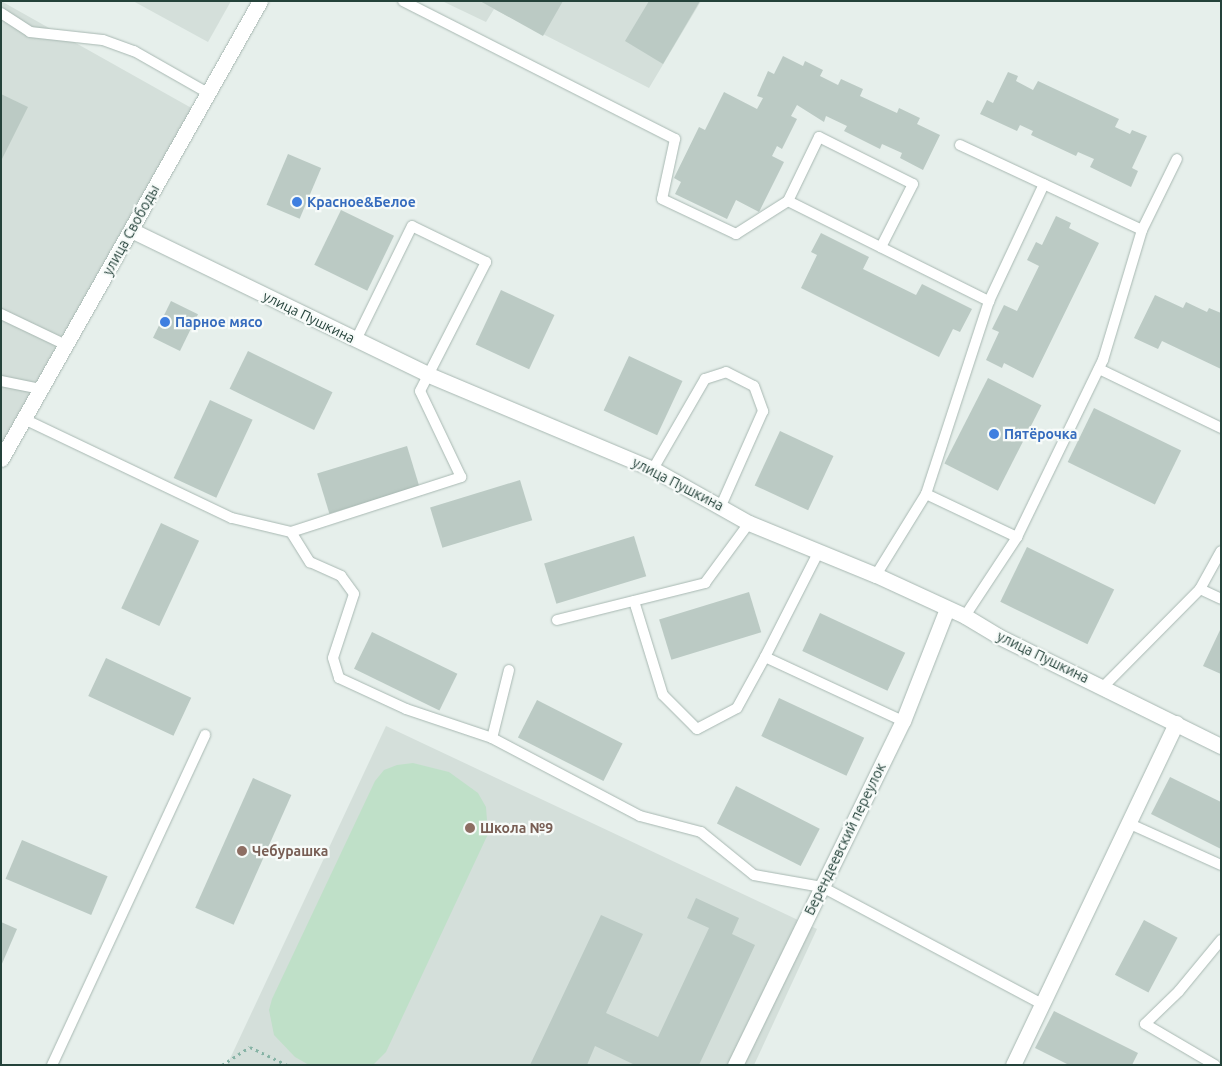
<!DOCTYPE html>
<html>
<head>
<meta charset="utf-8">
<style>
	body { margin:0 }
	#map { position:relative; width:1222px; height:1066px; overflow:hidden; background:#e6efeb; font-family:Ubuntu,sans-serif }
	div>[style] { position:absolute }
	[style*='--x'] { left:calc(var(--x)*1px); top:calc(var(--y)*1px); width:calc(var(--w)*1px); rotate:calc(var(--a)*1deg) }
	.built>* { inset:0; background:#d4dfda }
	.green>* { inset:0; background:#bfe0c8 }
	.building>* { inset:0; background:#bbcac4; transform-origin:0 0 }
	.path>* { height:3px; margin-top:-1.5px; transform-origin:0; background:repeating-linear-gradient(90deg,#86b3a5 0 2.5px,transparent 0 6.5px) }
	.roads { filter:drop-shadow(0 0 1px #a8b8b2) drop-shadow(0 0 1px #a8b8b2) }
	.lane>* { height:10px; margin:-5px; padding:0 5px; transform-origin:5px; border-radius:5px; background:#fff }
	.street>* { height:15px; margin:-7.5px; padding:0 7.5px; transform-origin:7.5px; border-radius:7.5px; background:#fff }
	.secondary>* { height:15px; margin:-7.5px; padding:0 7.5px; transform-origin:7.5px; border-radius:7.5px; background:#fff }
	.dots>* { width:14px; height:14px; translate:-50% -50%; box-sizing:border-box; border:2px solid #f7fbf9; border-radius:50% }
	span { translate:-50% -50%; white-space:nowrap; text-align:center; line-height:1.15; -webkit-text-stroke:4.5px #f7fbf9; paint-order:stroke }
	.shop-label { font-size:14px; color:#366cbe; font-weight:700 }
	.left { translate:0 -50%; text-align:left }
	.street-label { font-size:14px; color:#24423a }
	.education-label { font-size:14px; color:#785e54; font-weight:700 }
	.frame { position:absolute; inset:0; border:2px solid #24423a; pointer-events:none }
</style>
</head>
<body>
<div id="map">
	<div class="built">
		<div style="clip-path:polygon(1px 1px,195px 110px,1px 451px)"></div>
		<div style="clip-path:polygon(133px 1px,231px 1px,208px 42px)"></div>
		<div style="clip-path:polygon(442px 1px,701px 1px,649px 88px,494px 9px,486px 22px)"></div>
		<div style="clip-path:polygon(386px 726px,817px 929px,754px 1065px,227px 1065px)"></div>
	</div>
	<div class="green">
		<div style="clip-path:polygon(413px 763px,449px 772px,478px 793px,486px 807px,488px 834px,386px 1052px,373px 1065px,309px 1065px,295px 1057px,274px 1035px,269px 1010px,272px 999px,375px 781px,384px 770px,397px 765px)"></div>
	</div>
	<div class="building">
		<div style="clip-path:polygon(480px 1px,563px 1px,543px 36px)"></div>
		<div style="clip-path:polygon(649px 1px,700px 1px,663px 64px,625px 41px)"></div>
		<div style="clip-path:polygon(783px 56px,803px 66px,805px 61px,823px 70px,820px 76px,838px 85px,841px 79px,863px 89px,860px 96px,897px 113px,899px 108px,920px 118px,917px 124px,940px 135px,923px 170px,900px 158px,902px 153px,882px 144px,880px 149px,844px 131px,847px 126px,826px 116px,824px 122px,797px 105px,791px 116px,797px 119px,782px 149px,777px 146px,772px 156px,784px 162px,759px 212px,736px 200px,727px 219px,675px 194px,681px 182px,674px 178px,699px 127px,705px 130px,724px 92px,757px 109px,763px 98px,757px 96px,768px 71px,774px 74px)"></div>
		<div style="clip-path:polygon(1008px 72px,1018px 76px,1016px 81px,1033px 90px,1038px 81px,1119px 119px,1115px 127px,1130px 134px,1132px 130px,1147px 136px,1132px 168px,1138px 171px,1131px 187px,1090px 167px,1094px 159px,1078px 152px,1076px 156px,1031px 135px,1033px 131px,1020px 125px,1017px 131px,980px 114px,987px 100px,993px 103px)"></div>
		<div style="clip-path:polygon(1px 94px,28px 107px,1px 161px)"></div>
		<div style="left:288px;top:154px;width:36px;height:55px;rotate:23deg"></div>
		<div style="left:341px;top:210px;width:59px;height:61px;rotate:26deg"></div>
		<div style="clip-path:polygon(1056px 216px,1071px 223px,1069px 228px,1099px 243px,1033px 378px,1004px 363px,1002px 368px,986px 360px,999px 332px,992px 329px,1004px 305px,1017px 311px,1039px 266px,1027px 260px,1036px 242px,1042px 245px)"></div>
		<div style="clip-path:polygon(821px 233px,869px 257px,863px 269px,916px 295px,922px 284px,972px 309px,960px 332px,953px 329px,939px 357px,801px 288px,817px 255px,811px 252px)"></div>
		<div style="left:501px;top:290px;width:59px;height:60px;rotate:25deg"></div>
		<div style="clip-path:polygon(1155px 295px,1183px 308px,1186px 302px,1207px 312px,1209px 308px,1221px 313px,1221px 369px,1162px 341px,1158px 349px,1134px 338px)"></div>
		<div style="left:171px;top:301px;width:30px;height:41px;rotate:26deg"></div>
		<div style="left:248px;top:351px;width:94px;height:42px;rotate:26deg"></div>
		<div style="left:629px;top:356px;width:59px;height:60px;rotate:25deg"></div>
		<div style="left:988px;top:378px;width:60px;height:96px;rotate:27deg"></div>
		<div style="left:210px;top:400px;width:47px;height:86px;rotate:25deg"></div>
		<div style="left:1094px;top:408px;width:97px;height:60px;rotate:26deg"></div>
		<div style="left:780px;top:431px;width:59px;height:60px;rotate:25deg"></div>
		<div style="left:407px;top:446px;width:42px;height:94px;rotate:73deg"></div>
		<div style="left:520px;top:480px;width:42px;height:94px;rotate:73deg"></div>
		<div style="left:161px;top:523px;width:42px;height:94px;rotate:25deg"></div>
		<div style="left:634px;top:536px;width:42px;height:94px;rotate:73deg"></div>
		<div style="left:1027px;top:547px;width:97px;height:61px;rotate:26deg"></div>
		<div style="left:749px;top:592px;width:42px;height:94px;rotate:73deg"></div>
		<div style="left:820px;top:613px;width:94px;height:42px;rotate:25deg"></div>
		<div style="clip-path:polygon(1221px 628px,1221px 674px,1203px 666px)"></div>
		<div style="left:372px;top:632px;width:95px;height:41px;rotate:26deg"></div>
		<div style="left:106px;top:658px;width:94px;height:42px;rotate:25deg"></div>
		<div style="left:779px;top:698px;width:94px;height:42px;rotate:25deg"></div>
		<div style="left:537px;top:700px;width:96px;height:42px;rotate:27deg"></div>
		<div style="clip-path:polygon(1170px 777px,1221px 802px,1221px 849px,1151px 814px)"></div>
		<div style="left:253px;top:778px;width:42px;height:142px;rotate:24deg"></div>
		<div style="left:736px;top:786px;width:94px;height:42px;rotate:27deg"></div>
		<div style="left:22px;top:840px;width:93px;height:42px;rotate:23deg"></div>
		<div style="clip-path:polygon(696px 898px,739px 918px,732px 934px,755px 945px,699px 1065px,635px 1065px,595px 1046px,587px 1065px,530px 1065px,601px 915px,643px 934px,606px 1013px,658px 1037px,709px 928px,687px 918px)"></div>
		<div style="left:1144px;top:920px;width:38px;height:62px;rotate:28deg"></div>
		<div style="clip-path:polygon(1px 922px,17px 929px,1px 966px)"></div>
		<div style="clip-path:polygon(1054px 1011px,1138px 1053px,1132px 1065px,1069px 1065px,1035px 1048px)"></div>
	</div>
	<div class="path">
		<div style="--x:222;--y:1065;--w:33;--a:-33"></div>
		<div style="--x:250;--y:1047;--w:41;--a:25.9"></div>
	</div>
	<div class="roads">
		<div class="lane">
			<div style="--x:403;--y:1;--w:305;--a:26.9"></div>
			<div style="--x:675;--y:139;--w:61;--a:102.2"></div>
			<div style="--x:662;--y:199;--w:82;--a:25.3"></div>
			<div style="--x:736;--y:234;--w:62;--a:-32.4"></div>
			<div style="--x:788;--y:201;--w:71;--a:-64.2"></div>
			<div style="--x:819;--y:137;--w:105;--a:26.6"></div>
			<div style="--x:913;--y:184;--w:71;--a:116.9"></div>
			<div style="--x:1;--y:13;--w:35;--a:33"></div>
			<div style="--x:30;--y:32;--w:73;--a:6.3"></div>
			<div style="--x:103;--y:40;--w:33;--a:20"></div>
			<div style="--x:134;--y:51;--w:85;--a:29.6"></div>
			<div style="--x:960;--y:145;--w:201;--a:25"></div>
			<div style="--x:788;--y:201;--w:225;--a:26.5"></div>
			<div style="--x:1;--y:314;--w:72;--a:25.5"></div>
			<div style="--x:1099;--y:369;--w:136;--a:25.8"></div>
			<div style="--x:1;--y:381;--w:41;--a:11.3"></div>
			<div style="--x:24;--y:419;--w:230;--a:25.5"></div>
			<div style="--x:232;--y:518;--w:61;--a:13.3"></div>
			<div style="--x:291;--y:532;--w:179;--a:-17.9"></div>
			<div style="--x:461;--y:477;--w:95;--a:-115.5"></div>
			<div style="--x:420;--y:391;--w:145;--a:-62.9"></div>
			<div style="--x:486;--y:262;--w:82;--a:-154.1"></div>
			<div style="--x:412;--y:226;--w:127;--a:116.2"></div>
			<div style="--x:653;--y:469;--w:104;--a:-60"></div>
			<div style="--x:705;--y:379;--w:22;--a:-18"></div>
			<div style="--x:726;--y:372;--w:31;--a:27"></div>
			<div style="--x:754;--y:386;--w:27;--a:70"></div>
			<div style="--x:763;--y:411;--w:104;--a:113.9"></div>
			<div style="--x:926;--y:494;--w:101;--a:25.3"></div>
			<div style="--x:291;--y:532;--w:36;--a:58"></div>
			<div style="--x:310;--y:562;--w:34;--a:24"></div>
			<div style="--x:341;--y:576;--w:22;--a:54"></div>
			<div style="--x:354;--y:594;--w:67;--a:108.2"></div>
			<div style="--x:333;--y:658;--w:21;--a:73"></div>
			<div style="--x:339;--y:678;--w:74;--a:24.8"></div>
			<div style="--x:406;--y:709;--w:91;--a:18.6"></div>
			<div style="--x:876;--y:575;--w:95;--a:-58.3"></div>
			<div style="--x:926;--y:494;--w:203;--a:-71.9"></div>
			<div style="--x:989;--y:301;--w:129;--a:-64.8"></div>
			<div style="--x:1200;--y:589;--w:23;--a:25"></div>
			<div style="--x:634;--y:601;--w:98;--a:72.9"></div>
			<div style="--x:663;--y:695;--w:48;--a:45"></div>
			<div style="--x:697;--y:729;--w:45;--a:-27.7"></div>
			<div style="--x:737;--y:708;--w:58;--a:-61.2"></div>
			<div style="--x:765;--y:657;--w:152;--a:24.9"></div>
			<div style="--x:965;--y:616;--w:95;--a:-56.6"></div>
			<div style="--x:1017;--y:537;--w:197;--a:-64.1"></div>
			<div style="--x:1103;--y:360;--w:136;--a:-73.3"></div>
			<div style="--x:1142;--y:230;--w:79;--a:-63.8"></div>
			<div style="--x:557;--y:620;--w:153;--a:-14"></div>
			<div style="--x:705;--y:583;--w:74;--a:-53.7"></div>
			<div style="--x:765;--y:657;--w:119;--a:-63"></div>
			<div style="--x:509;--y:670;--w:70;--a:104"></div>
			<div style="--x:492;--y:738;--w:167;--a:27.8"></div>
			<div style="--x:640;--y:816;--w:63;--a:14.7"></div>
			<div style="--x:701;--y:832;--w:68;--a:39.1"></div>
			<div style="--x:754;--y:875;--w:69;--a:10"></div>
			<div style="--x:822;--y:887;--w:249;--a:28"></div>
			<div style="--x:1103;--y:687;--w:138;--a:-45.3"></div>
			<div style="--x:1200;--y:589;--w:43;--a:-61.1"></div>
			<div style="--x:1128;--y:823;--w:102;--a:24.3"></div>
			<div style="--x:52;--y:1065;--w:364;--a:-65.1"></div>
			<div style="--x:1215;--y:1065;--w:81;--a:-149.6"></div>
			<div style="--x:1145;--y:1024;--w:47;--a:-44.1"></div>
			<div style="--x:1179;--y:991;--w:66;--a:-50.5"></div>
		</div>
		<div class="street">
			<div style="--x:735;--y:1065;--w:383;--a:-64"></div>
			<div style="--x:903;--y:721;--w:120;--a:-68.6"></div>
			<div style="--x:1013;--y:1065;--w:379;--a:-64.5"></div>
		</div>
		<div class="secondary">
			<div style="--x:131;--y:230;--w:331;--a:25.9"></div>
			<div style="--x:429;--y:375;--w:243;--a:22.8"></div>
			<div style="--x:653;--y:469;--w:110;--a:29.4"></div>
			<div style="--x:749;--y:523;--w:137;--a:22.3"></div>
			<div style="--x:876;--y:575;--w:98;--a:24.7"></div>
			<div style="--x:965;--y:616;--w:39;--a:31"></div>
			<div style="--x:998;--y:636;--w:249;--a:26.3"></div>
			<div style="--x:1;--y:459;--w:526;--a:-60.51"></div>
		</div>
	</div>
	<div class="dots">
		<div style="left:297px;top:202px;background:#3f7fe0"></div>
		<div style="left:165px;top:322px;background:#3f7fe0"></div>
		<div style="left:994px;top:434px;background:#3f7fe0"></div>
		<div style="left:470px;top:828px;background:#8d6e63"></div>
		<div style="left:242px;top:851px;background:#8d6e63"></div>
	</div>
	<div class="shop-label">
		<span class="left" style="left:307px;top:202px">Красное&amp;Белое</span>
		<span class="left" style="left:175px;top:322px">Парное мясо</span>
		<span class="left" style="left:1004px;top:434px">Пятёрочка</span>
	</div>
	<div class="street-label">
		<span style="left:131px;top:230px;rotate:-61deg">улица Свободы</span>
		<span style="left:309px;top:317px;rotate:26deg">улица Пушкина</span>
		<span style="left:678px;top:484px;rotate:27deg">улица Пушкина</span>
		<span style="left:1043px;top:657px;rotate:26deg">улица Пушкина</span>
		<span style="left:845px;top:839px;rotate:-64deg">Берендеевский переулок</span>
	</div>
	<div class="education-label">
		<span class="left" style="left:480px;top:828px">Школа №9</span>
		<span class="left" style="left:252px;top:851px">Чебурашка</span>
	</div>
	<div class="frame"></div>
</div>
</body>
</html>
